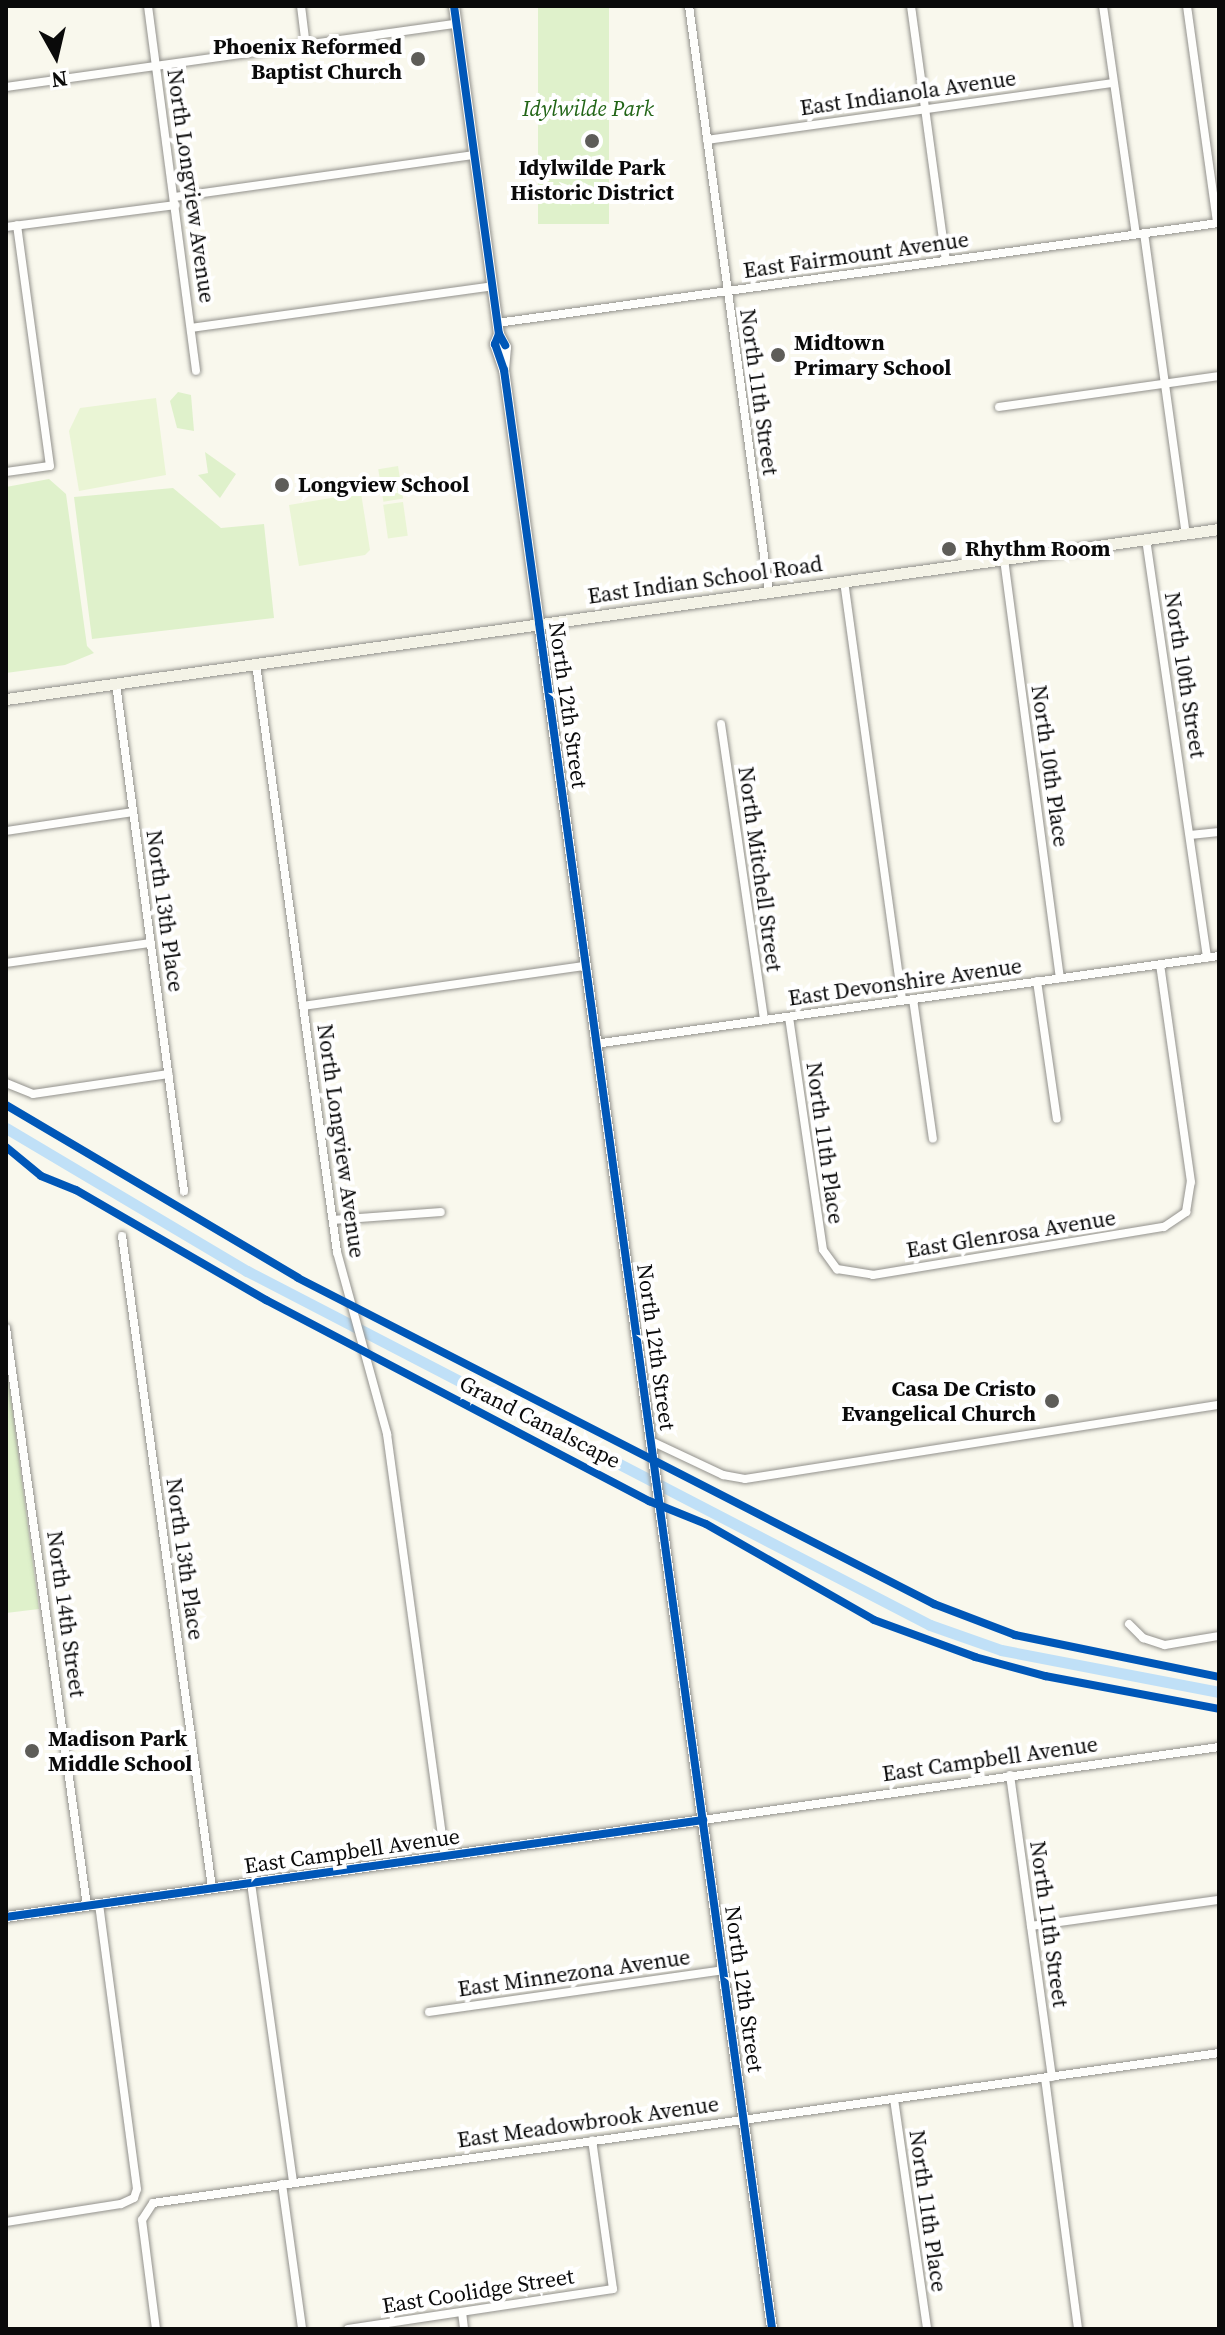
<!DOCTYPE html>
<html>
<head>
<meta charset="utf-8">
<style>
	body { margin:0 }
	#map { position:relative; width:1225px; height:2335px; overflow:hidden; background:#f9f8ed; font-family:"Source Serif 4",serif }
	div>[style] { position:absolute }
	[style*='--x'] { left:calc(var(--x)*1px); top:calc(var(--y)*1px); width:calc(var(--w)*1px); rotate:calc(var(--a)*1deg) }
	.green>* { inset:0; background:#dff1cb; transform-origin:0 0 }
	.pitch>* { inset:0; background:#eaf5d5; transform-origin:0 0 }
	.canal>* { height:11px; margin:-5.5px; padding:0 5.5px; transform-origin:5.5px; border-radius:5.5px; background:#c0e0f7 }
	.roads { filter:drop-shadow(0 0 2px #92918c) drop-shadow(0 0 2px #92918c) }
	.minor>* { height:8px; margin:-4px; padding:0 4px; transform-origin:4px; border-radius:4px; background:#fefefc }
	.tertiary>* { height:10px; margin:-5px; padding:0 5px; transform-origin:5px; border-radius:5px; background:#fefefc }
	.secondary>* { height:11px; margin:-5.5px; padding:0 5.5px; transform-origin:5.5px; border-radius:5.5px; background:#f4f3e7 }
	.cycleway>* { height:8px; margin:-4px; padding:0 4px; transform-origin:4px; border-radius:4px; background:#0057b8 }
	.dots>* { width:22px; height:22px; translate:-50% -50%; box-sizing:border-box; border:4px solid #fff; border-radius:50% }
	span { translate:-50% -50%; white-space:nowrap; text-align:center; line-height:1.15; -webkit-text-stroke:8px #fff; paint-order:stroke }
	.poi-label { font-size:22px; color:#0a0a0a; font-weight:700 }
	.right { translate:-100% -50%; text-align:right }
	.left { translate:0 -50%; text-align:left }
	.street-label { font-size:22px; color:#0a0a0a }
	.park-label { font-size:22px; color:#226517; font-style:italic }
	.frame { position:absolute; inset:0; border:8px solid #0a0a0a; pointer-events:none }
	.north { position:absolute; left:16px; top:16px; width:80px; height:80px; -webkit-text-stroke:6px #fff; paint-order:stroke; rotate:172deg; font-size:22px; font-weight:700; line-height:32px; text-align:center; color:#0a0a0a }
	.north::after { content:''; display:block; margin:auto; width:28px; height:36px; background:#0a0a0a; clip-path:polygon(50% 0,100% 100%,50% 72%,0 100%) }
</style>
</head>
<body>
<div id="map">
	<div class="green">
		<div style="left:538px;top:6px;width:71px;height:218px"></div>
		<div style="clip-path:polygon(178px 392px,191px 395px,194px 431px,177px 428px,170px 401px)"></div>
		<div style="clip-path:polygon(205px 452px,236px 474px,220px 498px,198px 475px,208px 473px)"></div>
		<div style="clip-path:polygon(49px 479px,66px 494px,87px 646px,94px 653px,65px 665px,6px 673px,6px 487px)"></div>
		<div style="clip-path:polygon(173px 488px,221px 528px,264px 524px,274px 618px,92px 639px,74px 497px)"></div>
		<div style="clip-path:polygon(6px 1362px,39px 1609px,6px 1613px)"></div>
	</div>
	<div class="pitch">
		<div style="clip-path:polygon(156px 398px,166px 475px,79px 491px,69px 431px,80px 408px)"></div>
		<div style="left:398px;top:466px;width:33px;height:20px;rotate:81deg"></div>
		<div style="clip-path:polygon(361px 493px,370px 550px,365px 555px,299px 566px,289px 505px)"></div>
		<div style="left:403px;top:502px;width:34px;height:20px;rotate:82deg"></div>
	</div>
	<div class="canal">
		<div style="--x:6;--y:1128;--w:280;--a:30.7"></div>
		<div style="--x:247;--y:1271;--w:769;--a:27.4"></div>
		<div style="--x:930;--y:1625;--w:75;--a:19.4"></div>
		<div style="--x:1001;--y:1650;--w:222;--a:10.9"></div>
	</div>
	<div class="roads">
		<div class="minor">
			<div style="--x:148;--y:6;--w:368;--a:82.5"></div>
			<div style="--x:301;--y:6;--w:39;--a:83"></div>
			<div style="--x:689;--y:6;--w:591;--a:82.23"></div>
			<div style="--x:911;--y:6;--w:256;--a:82.2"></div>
			<div style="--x:1103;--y:6;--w:230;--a:81.8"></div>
			<div style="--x:1187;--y:6;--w:219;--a:82.1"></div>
			<div style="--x:6;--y:87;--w:454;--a:-8"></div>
			<div style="--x:707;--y:140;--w:410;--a:-8"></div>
			<div style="--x:175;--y:197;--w:302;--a:-8"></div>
			<div style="--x:6;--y:227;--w:171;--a:-7.4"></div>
			<div style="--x:1144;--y:233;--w:304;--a:82.1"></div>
			<div style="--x:497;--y:323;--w:729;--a:-7.89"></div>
			<div style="--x:191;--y:328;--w:304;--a:-7.9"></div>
			<div style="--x:999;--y:407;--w:222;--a:-8"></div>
			<div style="--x:6;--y:472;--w:44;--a:-7.8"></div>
			<div style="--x:50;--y:466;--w:243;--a:-97.8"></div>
			<div style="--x:1146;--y:539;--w:423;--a:81.7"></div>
			<div style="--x:1004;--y:559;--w:423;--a:82.4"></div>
			<div style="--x:844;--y:581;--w:423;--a:82.1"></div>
			<div style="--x:256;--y:664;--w:594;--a:82.16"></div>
			<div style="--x:337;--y:1252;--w:189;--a:74.6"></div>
			<div style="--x:387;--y:1434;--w:426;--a:82.2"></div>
			<div style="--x:116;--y:684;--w:512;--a:82.36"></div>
			<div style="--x:721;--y:724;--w:299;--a:81.7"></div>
			<div style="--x:6;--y:831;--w:128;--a:-8.5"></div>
			<div style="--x:1190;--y:835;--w:29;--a:-6"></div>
			<div style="--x:6;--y:963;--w:146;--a:-7.9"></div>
			<div style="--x:1037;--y:981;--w:139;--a:81.8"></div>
			<div style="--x:913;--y:999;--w:141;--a:81.9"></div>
			<div style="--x:303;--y:1006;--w:285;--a:-8.1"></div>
			<div style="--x:789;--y:1017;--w:235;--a:81.7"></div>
			<div style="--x:823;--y:1250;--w:24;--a:54"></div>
			<div style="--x:837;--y:1269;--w:36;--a:9"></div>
			<div style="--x:873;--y:1275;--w:295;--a:-9.4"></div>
			<div style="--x:1164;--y:1227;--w:27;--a:-34"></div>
			<div style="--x:1186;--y:1212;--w:30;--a:-81"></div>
			<div style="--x:1191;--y:1182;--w:219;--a:-98.1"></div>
			<div style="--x:595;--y:1044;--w:630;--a:-8.03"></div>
			<div style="--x:6;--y:1083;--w:29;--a:22"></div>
			<div style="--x:33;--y:1094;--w:137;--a:-8.4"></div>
			<div style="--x:333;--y:1220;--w:108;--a:-4.2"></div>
			<div style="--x:122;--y:1236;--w:658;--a:82.14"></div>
			<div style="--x:6;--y:1328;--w:584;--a:82.02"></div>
			<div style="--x:651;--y:1441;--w:80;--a:25.3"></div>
			<div style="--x:723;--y:1475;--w:22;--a:10"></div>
			<div style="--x:745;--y:1479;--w:480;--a:-8.9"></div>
			<div style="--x:1129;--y:1624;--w:20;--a:45"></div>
			<div style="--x:1143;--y:1638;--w:23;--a:18"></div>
			<div style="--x:1165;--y:1645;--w:55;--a:-9.5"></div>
			<div style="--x:1010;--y:1775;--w:305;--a:82.1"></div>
			<div style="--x:703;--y:1820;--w:521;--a:-8.05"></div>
			<div style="--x:251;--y:1883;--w:302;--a:82"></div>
			<div style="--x:1031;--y:1926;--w:190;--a:-7.9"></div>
			<div style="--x:429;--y:2012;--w:298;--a:-8.1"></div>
			<div style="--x:1045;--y:2078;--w:253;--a:82.5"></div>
			<div style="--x:894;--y:2099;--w:232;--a:81.8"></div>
			<div style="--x:282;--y:2184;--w:146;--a:82.1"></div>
			<div style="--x:6;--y:2222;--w:116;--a:-8.9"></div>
			<div style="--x:121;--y:2204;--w:14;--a:-25"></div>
			<div style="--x:134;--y:2198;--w:9;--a:-72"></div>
			<div style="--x:137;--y:2189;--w:288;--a:-97.6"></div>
			<div style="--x:462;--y:2312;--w:17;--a:83"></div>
			<div style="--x:156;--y:2329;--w:110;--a:-97.3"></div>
			<div style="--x:142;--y:2220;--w:20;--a:-57"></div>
			<div style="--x:153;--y:2203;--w:1077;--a:-8.01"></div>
			<div style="--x:348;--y:2329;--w:268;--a:-8.6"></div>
			<div style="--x:613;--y:2289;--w:150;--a:-98"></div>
		</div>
		<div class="tertiary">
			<div style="--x:454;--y:6;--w:331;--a:82.2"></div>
			<div style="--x:499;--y:334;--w:15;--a:62"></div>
			<div style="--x:506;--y:347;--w:23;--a:95"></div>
			<div style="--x:499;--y:334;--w:11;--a:112"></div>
			<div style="--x:495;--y:344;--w:28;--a:71"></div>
			<div style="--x:504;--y:370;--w:255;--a:82.1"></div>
			<div style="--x:539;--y:623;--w:1722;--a:82.22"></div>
			<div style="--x:6;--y:1917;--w:704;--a:-7.92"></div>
		</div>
		<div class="secondary">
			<div style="--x:6;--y:699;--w:1225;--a:-7.98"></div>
		</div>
	</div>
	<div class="cycleway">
		<div style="--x:454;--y:6;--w:331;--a:82.2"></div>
		<div style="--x:499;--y:334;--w:13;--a:61"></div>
		<div style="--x:499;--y:334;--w:11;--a:112"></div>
		<div style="--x:495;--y:344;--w:28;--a:71"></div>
		<div style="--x:504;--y:370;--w:255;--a:82.1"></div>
		<div style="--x:539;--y:623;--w:1722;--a:82.22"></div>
		<div style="--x:6;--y:1105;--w:339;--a:30.6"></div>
		<div style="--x:298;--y:1278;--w:715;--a:27.14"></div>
		<div style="--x:934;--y:1604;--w:87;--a:20.9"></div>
		<div style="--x:1015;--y:1635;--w:208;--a:11.6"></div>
		<div style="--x:6;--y:1147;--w:45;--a:39.6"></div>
		<div style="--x:41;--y:1176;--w:38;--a:22"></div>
		<div style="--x:76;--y:1190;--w:220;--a:30.1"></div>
		<div style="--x:266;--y:1300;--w:433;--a:27.7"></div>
		<div style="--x:649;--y:1501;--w:61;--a:22"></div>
		<div style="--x:706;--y:1524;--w:193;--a:29.7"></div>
		<div style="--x:874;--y:1620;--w:108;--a:20.1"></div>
		<div style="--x:975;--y:1657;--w:73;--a:15.2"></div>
		<div style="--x:1045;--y:1676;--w:177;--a:10.7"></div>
		<div style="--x:6;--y:1917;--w:704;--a:-7.92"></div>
	</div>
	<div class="dots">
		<div style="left:418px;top:59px;background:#5e5d59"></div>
		<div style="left:592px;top:141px;background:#5e5d59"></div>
		<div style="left:778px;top:355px;background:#5e5d59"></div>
		<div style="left:282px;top:485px;background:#5e5d59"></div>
		<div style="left:949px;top:549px;background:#5e5d59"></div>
		<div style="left:1052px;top:1401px;background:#5e5d59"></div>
		<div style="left:32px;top:1751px;background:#5e5d59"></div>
	</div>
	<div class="poi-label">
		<span class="right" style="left:402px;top:59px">Phoenix Reformed<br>Baptist Church</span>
		<span style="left:592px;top:180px">Idylwilde Park<br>Historic District</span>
		<span class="left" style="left:794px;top:355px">Midtown<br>Primary School</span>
		<span class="left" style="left:298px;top:485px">Longview School</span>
		<span class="left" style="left:965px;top:549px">Rhythm Room</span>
		<span class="right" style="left:1036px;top:1401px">Casa De Cristo<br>Evangelical Church</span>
		<span class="left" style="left:48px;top:1751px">Madison Park<br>Middle School</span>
	</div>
	<div class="street-label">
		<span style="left:908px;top:93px;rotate:-8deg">East Indianola Avenue</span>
		<span style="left:191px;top:186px;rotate:82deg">North Longview Avenue</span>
		<span style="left:856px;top:255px;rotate:-8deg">East Fairmount Avenue</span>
		<span style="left:759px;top:392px;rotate:82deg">North 11th Street</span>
		<span style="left:705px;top:580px;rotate:-8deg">East Indian School Road</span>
		<span style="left:1185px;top:675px;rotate:81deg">North 10th Street</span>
		<span style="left:568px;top:705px;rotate:82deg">North 12th Street</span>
		<span style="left:1050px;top:766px;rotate:82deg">North 10th Place</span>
		<span style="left:760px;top:869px;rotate:82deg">North Mitchell Street</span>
		<span style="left:165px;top:911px;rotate:82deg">North 13th Place</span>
		<span style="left:905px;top:982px;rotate:-8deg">East Devonshire Avenue</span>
		<span style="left:341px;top:1141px;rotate:82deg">North Longview Avenue</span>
		<span style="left:825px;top:1143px;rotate:82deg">North 11th Place</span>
		<span style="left:1011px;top:1234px;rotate:-9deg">East Glenrosa Avenue</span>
		<span style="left:656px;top:1347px;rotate:82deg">North 12th Street</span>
		<span style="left:540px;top:1422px;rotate:27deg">Grand Canalscape</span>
		<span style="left:185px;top:1559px;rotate:82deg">North 13th Place</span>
		<span style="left:66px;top:1614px;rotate:82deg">North 14th Street</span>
		<span style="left:990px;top:1759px;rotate:-8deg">East Campbell Avenue</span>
		<span style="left:352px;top:1851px;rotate:-8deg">East Campbell Avenue</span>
		<span style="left:1049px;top:1924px;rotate:82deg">North 11th Street</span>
		<span style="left:574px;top:1973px;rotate:-8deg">East Minnezona Avenue</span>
		<span style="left:744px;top:1989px;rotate:82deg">North 12th Street</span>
		<span style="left:588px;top:2122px;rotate:-8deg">East Meadowbrook Avenue</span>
		<span style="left:928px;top:2211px;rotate:82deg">North 11th Place</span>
		<span style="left:478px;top:2291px;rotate:-9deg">East Coolidge Street</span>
	</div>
	<div class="park-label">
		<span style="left:588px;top:109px">Idylwilde Park</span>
	</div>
	<div class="frame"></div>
	<div class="north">N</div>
</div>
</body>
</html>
